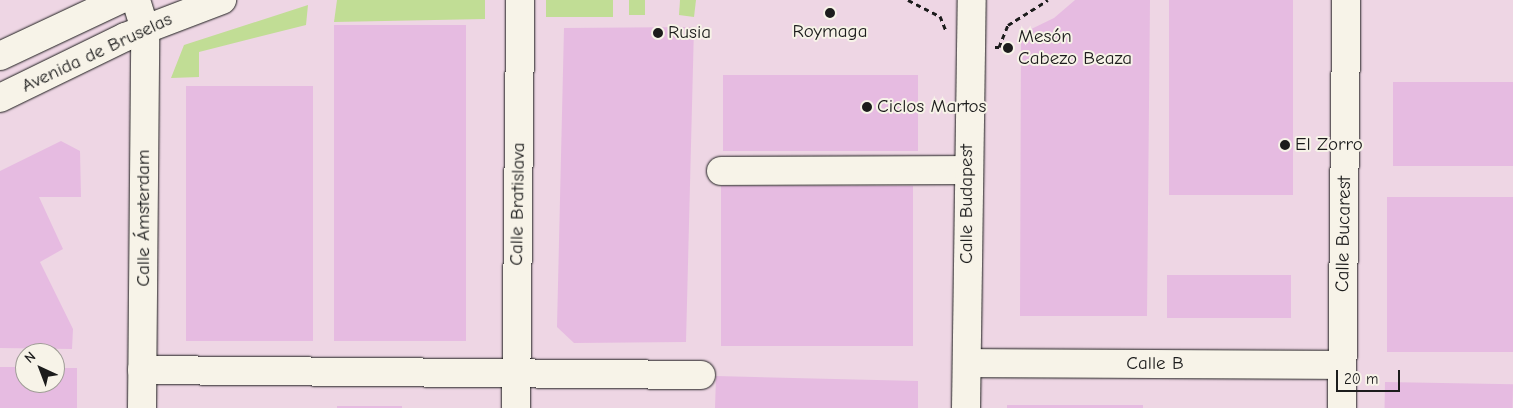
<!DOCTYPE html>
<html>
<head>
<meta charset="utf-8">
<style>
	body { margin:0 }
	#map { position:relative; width:1513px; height:408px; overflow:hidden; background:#f2e2e6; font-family:"Comic Neue",sans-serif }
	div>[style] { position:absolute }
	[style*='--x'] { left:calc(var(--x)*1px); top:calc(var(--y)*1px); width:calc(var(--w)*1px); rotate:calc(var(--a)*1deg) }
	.built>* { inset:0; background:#eed6e4 }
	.green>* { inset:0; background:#c1dd95; transform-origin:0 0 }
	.building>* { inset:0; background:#e6bbe1; transform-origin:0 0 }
	.path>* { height:3px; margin-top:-1.5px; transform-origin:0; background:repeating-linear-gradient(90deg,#1c1c1c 0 5px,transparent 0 9px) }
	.roads { filter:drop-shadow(0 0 1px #1c1c1c) drop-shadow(0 0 1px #1c1c1c) }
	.minor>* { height:28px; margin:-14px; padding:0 14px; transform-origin:14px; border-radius:14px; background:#f7f3e8 }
	.major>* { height:28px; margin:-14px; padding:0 14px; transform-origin:14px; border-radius:14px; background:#f7f3e8 }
	.dots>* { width:14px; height:14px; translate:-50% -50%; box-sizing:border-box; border:2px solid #f7f3e8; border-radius:50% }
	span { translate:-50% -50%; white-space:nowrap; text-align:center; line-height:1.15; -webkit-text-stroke:4px #f7f3e8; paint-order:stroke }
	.poi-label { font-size:19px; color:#1c1c1c }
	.left { translate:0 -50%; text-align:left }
	.street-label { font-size:19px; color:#1c1c1c }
	.north { position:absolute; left:15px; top:343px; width:50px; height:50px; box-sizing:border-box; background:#f7f3e8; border:1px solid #9f9d96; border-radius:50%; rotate:317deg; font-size:14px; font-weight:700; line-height:20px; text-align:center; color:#1c1c1c }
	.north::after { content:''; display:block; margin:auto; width:18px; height:22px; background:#1c1c1c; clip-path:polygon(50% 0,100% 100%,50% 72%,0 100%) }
	.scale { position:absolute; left:1336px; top:370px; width:64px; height:22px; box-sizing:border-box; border:2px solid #1c1c1c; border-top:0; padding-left:6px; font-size:15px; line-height:18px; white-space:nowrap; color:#1c1c1c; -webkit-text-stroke:4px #f7f3e8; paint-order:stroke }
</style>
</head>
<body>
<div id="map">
	<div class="built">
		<div style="clip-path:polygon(evenodd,0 0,1513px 0,1513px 408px,0 408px,0 0,25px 353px,55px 353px,55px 383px,25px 383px,25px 353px)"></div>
	</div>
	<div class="green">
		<div style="clip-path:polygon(337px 0,485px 0,485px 19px,334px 22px)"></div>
		<div style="left:546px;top:0;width:67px;height:17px"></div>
		<div style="left:629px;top:0;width:16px;height:15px"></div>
		<div style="clip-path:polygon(680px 0,696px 0,694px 17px,679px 15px)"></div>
		<div style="clip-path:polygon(308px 5px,306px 25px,199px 52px,199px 77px,171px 78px,184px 45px)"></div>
	</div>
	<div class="building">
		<div style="clip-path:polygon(1075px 0,1150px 0,1147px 316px,1020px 316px,1021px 34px,1054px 18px)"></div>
		<div style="left:1169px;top:0;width:124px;height:195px"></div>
		<div style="left:334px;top:25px;width:132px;height:316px"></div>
		<div style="clip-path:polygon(694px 27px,686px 342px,574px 343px,557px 327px,564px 28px)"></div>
		<div style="left:723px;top:75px;width:195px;height:76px"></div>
		<div style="left:1393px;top:82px;width:120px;height:84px"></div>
		<div style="left:186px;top:86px;width:127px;height:255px"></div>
		<div style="clip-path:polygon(61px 141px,80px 151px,81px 197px,39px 197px,63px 249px,40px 262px,73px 329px,72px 349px,0 348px,0 171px)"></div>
		<div style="left:913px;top:186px;width:160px;height:192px;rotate:90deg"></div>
		<div style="left:1513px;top:197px;width:155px;height:126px;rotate:90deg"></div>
		<div style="left:1291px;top:275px;width:43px;height:124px;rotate:90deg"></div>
		<div style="clip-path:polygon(0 367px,25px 367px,25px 383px,55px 383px,55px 368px,77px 368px,77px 408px,0 408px)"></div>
		<div style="clip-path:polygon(716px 376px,918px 381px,918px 408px,715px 408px)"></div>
		<div style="left:1385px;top:382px;width:128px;height:26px;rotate:1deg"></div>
		<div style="left:1007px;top:405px;width:136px;height:3px"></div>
		<div style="left:337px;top:406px;width:65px;height:2px"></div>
	</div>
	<div class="path">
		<div style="--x:908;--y:0;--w:36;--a:27"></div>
		<div style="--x:940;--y:16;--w:16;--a:68"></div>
		<div style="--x:995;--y:47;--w:4;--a:0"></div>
		<div style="--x:999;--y:47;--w:24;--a:-68"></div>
		<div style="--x:1008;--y:25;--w:47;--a:-32"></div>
	</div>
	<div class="roads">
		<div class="minor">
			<div style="--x:721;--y:171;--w:246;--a:-0.2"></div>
			<div style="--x:967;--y:363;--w:375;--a:0.3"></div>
			<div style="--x:142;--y:370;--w:559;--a:0.51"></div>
			<div style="--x:142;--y:408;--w:379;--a:-89.5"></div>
			<div style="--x:516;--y:408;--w:408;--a:-89.4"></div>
			<div style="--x:966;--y:408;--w:408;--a:-89.2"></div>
			<div style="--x:1342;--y:408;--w:408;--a:-89.4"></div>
		</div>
		<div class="major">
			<div style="--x:136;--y:0;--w:30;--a:73"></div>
			<div style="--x:0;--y:56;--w:132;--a:-25.2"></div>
			<div style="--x:0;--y:98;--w:139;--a:-26"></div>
			<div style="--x:125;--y:37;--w:104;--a:-20.9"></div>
		</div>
	</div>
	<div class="dots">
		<div style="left:830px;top:13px;background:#1c1c1c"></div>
		<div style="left:658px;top:33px;background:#1c1c1c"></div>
		<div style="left:1008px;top:48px;background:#1c1c1c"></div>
		<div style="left:867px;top:107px;background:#1c1c1c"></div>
		<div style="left:1285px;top:145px;background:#1c1c1c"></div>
	</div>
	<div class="poi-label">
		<span style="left:830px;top:32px">Roymaga</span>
		<span class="left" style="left:668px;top:33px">Rusia</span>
		<span class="left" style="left:1018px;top:48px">Mesón<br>Cabezo Beaza</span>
		<span class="left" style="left:877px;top:107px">Ciclos Martos</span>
		<span class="left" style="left:1295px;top:145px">El Zorro</span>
	</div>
	<div class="street-label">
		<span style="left:97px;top:53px;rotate:-25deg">Avenida de Bruselas</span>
		<span style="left:518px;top:204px;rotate:-89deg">Calle Bratislava</span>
		<span style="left:967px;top:204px;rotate:-90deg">Calle Budapest</span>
		<span style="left:144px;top:218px;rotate:-90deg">Calle Ámsterdam</span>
		<span style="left:1344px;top:234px;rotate:-89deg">Calle Bucarest</span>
		<span style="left:1155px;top:364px">Calle B</span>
	</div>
	<div class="north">N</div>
	<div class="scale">20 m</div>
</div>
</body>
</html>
